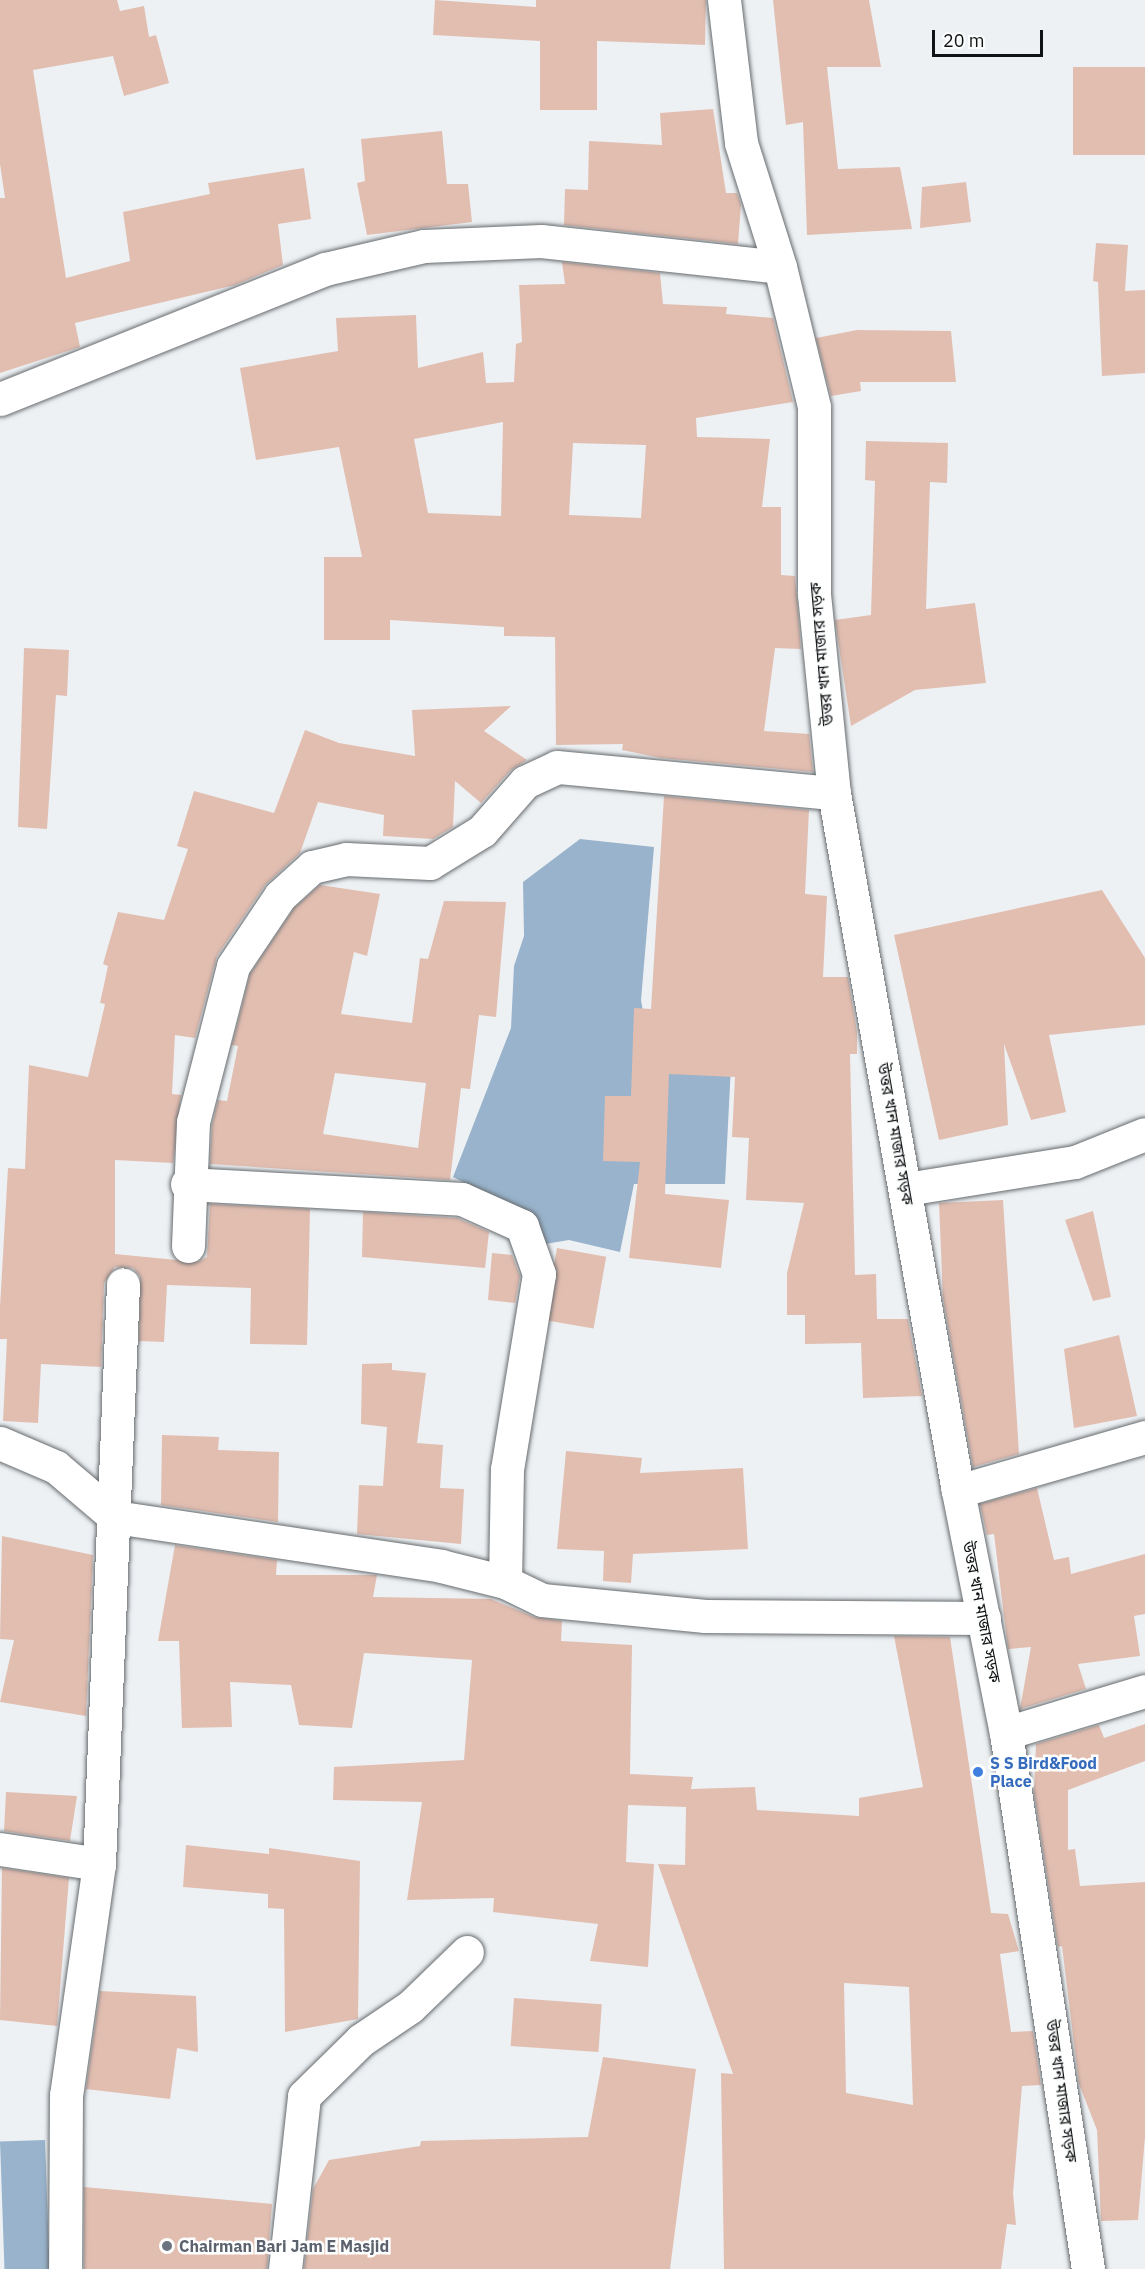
<!DOCTYPE html>
<html>
<head>
<meta charset="utf-8">
<style>
	body { margin:0 }
	#map { position:relative; width:1145px; height:2269px; overflow:hidden; background:#edf1f4; font-family:"IBM Plex Sans","Noto Sans Bengali",sans-serif }
	div>[style] { position:absolute }
	[style*='--x'] { left:calc(var(--x)*1px); top:calc(var(--y)*1px); width:calc(var(--w)*1px); rotate:calc(var(--a)*1deg) }
	.water>* { inset:0; background:#98b3cb; transform-origin:0 0 }
	.building>* { inset:0; background:#e2beb1; transform-origin:0 0 }
	.roads { filter:drop-shadow(0 0 2px #676b6e) drop-shadow(0 0 2px #676b6e) }
	.street>* { height:33px; margin:-16.5px; padding:0 16.5px; transform-origin:16.5px; border-radius:16.5px; background:#fff }
	.dots>* { width:16px; height:16px; translate:-50% -50%; box-sizing:border-box; border:3px solid #fdfefe; border-radius:50% }
	span { translate:-50% -50%; white-space:nowrap; text-align:center; line-height:1.15; -webkit-text-stroke:5px #fdfefe; paint-order:stroke }
	.street-label { font-size:16px; color:#111214 }
	.shop-label { font-size:16px; color:#366cbe; font-weight:700 }
	.left { translate:0 -50%; text-align:left }
	.worship-label { font-size:16px; color:#5b616d; font-weight:700 }
	.scale { position:absolute; left:932px; top:30px; width:111px; height:27px; box-sizing:border-box; border:3px solid #111214; border-top:0; padding-left:8px; font-size:18px; line-height:21px; white-space:nowrap; color:#111214; -webkit-text-stroke:4px #fdfefe; paint-order:stroke }
</style>
</head>
<body>
<div id="map">
	<div class="water">
		<div style="clip-path:polygon(580px 839px,654px 847px,641px 1000px,651px 1057px,731px 1065px,725px 1184px,634px 1184px,620px 1252px,569px 1240px,533px 1246px,486px 1194px,453px 1177px,511px 1028px,514px 966px,524px 936px,523px 882px)"></div>
		<div style="left:45px;top:2140px;width:129px;height:45px;rotate:88deg"></div>
	</div>
	<div class="building">
		<div style="clip-path:polygon(0 0,117px 0,120px 11px,144px 6px,149px 37px,156px 35px,169px 83px,124px 96px,113px 56px,33px 70px,66px 278px,130px 261px,123px 212px,210px 194px,208px 183px,304px 168px,311px 219px,278px 224px,283px 265px,235px 285px,75px 323px,80px 347px,0 373px,0 198px,5px 198px,0 164px)"></div>
		<div style="clip-path:polygon(435px 0,536px 7px,536px 0,706px 0,705px 45px,597px 41px,597px 110px,540px 110px,540px 41px,433px 35px)"></div>
		<div style="clip-path:polygon(773px 0,869px 0,881px 67px,827px 67px,838px 169px,900px 167px,912px 229px,807px 235px,803px 122px,786px 125px)"></div>
		<div style="left:1145px;top:67px;width:88px;height:72px;rotate:90deg"></div>
		<div style="clip-path:polygon(713px 109px,726px 193px,737px 193px,741px 204px,738px 244px,564px 225px,565px 189px,588px 190px,589px 141px,662px 145px,660px 113px)"></div>
		<div style="clip-path:polygon(442px 131px,447px 184px,468px 184px,472px 222px,367px 235px,357px 183px,365px 181px,361px 139px)"></div>
		<div style="clip-path:polygon(966px 182px,971px 222px,920px 228px,922px 187px)"></div>
		<div style="clip-path:polygon(1096px 243px,1128px 245px,1125px 291px,1145px 290px,1145px 373px,1102px 376px,1098px 282px,1093px 281px)"></div>
		<div style="clip-path:polygon(evenodd,562px 262px,660px 273px,663px 304px,727px 307px,726px 314px,773px 318px,793px 402px,696px 418px,697px 437px,770px 439px,762px 507px,781px 507px,781px 575px,795px 576px,801px 649px,775px 648px,764px 731px,809px 734px,813px 772px,661px 758px,622px 750px,623px 744px,556px 745px,555px 637px,504px 636px,504px 627px,390px 620px,390px 640px,324px 640px,324px 557px,362px 557px,339px 447px,256px 460px,240px 368px,338px 351px,336px 318px,416px 315px,418px 368px,483px 352px,486px 383px,514px 382px,516px 344px,522px 342px,519px 285px,565px 284px,562px 262px,503px 422px,501px 516px,428px 513px,414px 439px,503px 422px,562px 262px,573px 443px,646px 445px,641px 518px,569px 515px,573px 443px)"></div>
		<div style="clip-path:polygon(857px 330px,951px 331px,956px 382px,860px 382px,861px 391px,831px 396px,816px 338px)"></div>
		<div style="clip-path:polygon(866px 441px,948px 443px,947px 483px,930px 482px,926px 609px,975px 603px,986px 683px,915px 690px,851px 726px,835px 620px,871px 615px,875px 481px,865px 480px)"></div>
		<div style="clip-path:polygon(24px 648px,69px 650px,67px 696px,56px 695px,47px 829px,18px 827px)"></div>
		<div style="clip-path:polygon(511px 706px,484px 731px,527px 760px,511px 770px,481px 803px,455px 781px,453px 827px,433px 839px,383px 836px,384px 815px,318px 802px,300px 853px,265px 885px,217px 956px,195px 1038px,175px 1035px,172px 1094px,181px 1095px,173px 1163px,115px 1160px,115px 1254px,197px 1262px,207px 1257px,210px 1204px,310px 1209px,307px 1345px,250px 1344px,251px 1288px,167px 1285px,164px 1342px,139px 1341px,140px 1276px,133px 1268px,115px 1267px,104px 1283px,101px 1367px,41px 1364px,38px 1423px,3px 1421px,7px 1339px,0 1339px,0 1307px,8px 1168px,25px 1169px,29px 1065px,88px 1077px,105px 1004px,100px 1003px,108px 966px,103px 964px,118px 912px,164px 920px,188px 849px,177px 846px,194px 791px,274px 813px,305px 730px,339px 743px,415px 756px,412px 710px)"></div>
		<div style="clip-path:polygon(664px 796px,809px 810px,805px 894px,827px 896px,823px 977px,848px 977px,857px 1032px,857px 1054px,850px 1054px,855px 1275px,876px 1274px,877px 1319px,908px 1319px,922px 1396px,863px 1398px,861px 1343px,805px 1344px,805px 1315px,787px 1315px,787px 1273px,804px 1203px,746px 1200px,749px 1138px,732px 1137px,735px 1077px,669px 1074px,665px 1194px,729px 1200px,721px 1268px,629px 1258px,640px 1162px,603px 1161px,605px 1096px,631px 1096px,634px 1008px,651px 1009px)"></div>
		<div style="clip-path:polygon(evenodd,320px 885px,380px 894px,367px 956px,354px 952px,341px 1014px,412px 1023px,420px 958px,428px 959px,444px 901px,506px 902px,496px 1017px,479px 1015px,470px 1089px,461px 1088px,450px 1180px,210px 1164px,212px 1125px,218px 1100px,227px 1101px,238px 1046px,232px 1045px,250px 974px,294px 908px,320px 885px,335px 1073px,426px 1083px,418px 1148px,323px 1134px,335px 1073px)"></div>
		<div style="clip-path:polygon(1102px 890px,1145px 958px,1145px 1025px,1049px 1035px,1066px 1112px,1031px 1120px,1004px 1044px,1008px 1125px,939px 1140px,894px 935px)"></div>
		<div style="clip-path:polygon(1003px 1200px,1019px 1454px,973px 1467px,943px 1298px,939px 1203px)"></div>
		<div style="clip-path:polygon(1093px 1211px,1111px 1297px,1093px 1301px,1065px 1220px)"></div>
		<div style="clip-path:polygon(363px 1212px,457px 1218px,489px 1232px,485px 1268px,362px 1257px)"></div>
		<div style="left:557px;top:1248px;width:50px;height:73px;rotate:10deg"></div>
		<div style="clip-path:polygon(492px 1253px,512px 1255px,520px 1276px,515px 1303px,488px 1300px)"></div>
		<div style="clip-path:polygon(1119px 1335px,1137px 1416px,1074px 1428px,1064px 1349px)"></div>
		<div style="clip-path:polygon(392px 1363px,392px 1370px,426px 1373px,417px 1443px,443px 1445px,440px 1488px,464px 1489px,461px 1544px,357px 1534px,359px 1485px,383px 1486px,387px 1427px,361px 1424px,362px 1364px)"></div>
		<div style="clip-path:polygon(162px 1435px,219px 1437px,218px 1450px,279px 1452px,278px 1522px,161px 1505px)"></div>
		<div style="clip-path:polygon(566px 1451px,642px 1458px,640px 1473px,743px 1468px,748px 1549px,633px 1554px,631px 1583px,603px 1581px,604px 1551px,557px 1549px)"></div>
		<div style="clip-path:polygon(1037px 1488px,1054px 1560px,1069px 1557px,1071px 1574px,1145px 1554px,1145px 1614px,1134px 1616px,1140px 1656px,1078px 1664px,1086px 1689px,1020px 1709px,1031px 1647px,1008px 1649px,994px 1534px,987px 1535px,980px 1504px)"></div>
		<div style="clip-path:polygon(2px 1536px,93px 1555px,86px 1716px,0 1702px,14px 1640px,0 1639px)"></div>
		<div style="clip-path:polygon(evenodd,175px 1545px,277px 1560px,276px 1575px,377px 1575px,373px 1597px,491px 1599px,534px 1617px,562px 1621px,561px 1641px,632px 1645px,630px 1774px,693px 1777px,691px 1789px,755px 1787px,757px 1810px,859px 1816px,859px 1798px,923px 1787px,894px 1636px,950px 1637px,991px 1913px,1008px 1914px,1019px 1951px,1000px 1954px,1011px 2032px,1033px 2031px,1041px 2085px,1022px 2086px,1013px 2193px,1016px 2225px,1007px 2224px,1001px 2269px,724px 2269px,721px 2073px,733px 2074px,658px 1864px,685px 1865px,686px 1807px,628px 1805px,626px 1862px,654px 1864px,648px 1967px,590px 1961px,598px 1924px,493px 1912px,494px 1898px,407px 1900px,422px 1802px,333px 1800px,334px 1767px,464px 1760px,472px 1660px,364px 1653px,352px 1728px,299px 1725px,291px 1685px,230px 1682px,232px 1727px,182px 1728px,179px 1641px,158px 1641px,175px 1545px,844px 1983px,909px 1987px,913px 2105px,846px 2093px,844px 1983px)"></div>
		<div style="clip-path:polygon(1145px 1724px,1145px 1761px,1068px 1790px,1068px 1850px,1075px 1849px,1080px 1886px,1145px 1882px,1145px 2137px,1138px 2220px,1101px 2221px,1097px 2130px,1079px 2084px,1062px 1946px,1058px 1947px,1034px 1792px,1036px 1744px,1099px 1725px,1104px 1738px)"></div>
		<div style="clip-path:polygon(6px 1792px,77px 1796px,70px 1841px,4px 1831px)"></div>
		<div style="clip-path:polygon(186px 1845px,269px 1854px,269px 1848px,360px 1861px,358px 2019px,285px 2032px,284px 1909px,268px 1908px,268px 1894px,183px 1887px)"></div>
		<div style="clip-path:polygon(2px 1868px,69px 1878px,57px 2026px,0 2020px)"></div>
		<div style="clip-path:polygon(100px 1991px,196px 1996px,198px 2052px,177px 2048px,170px 2099px,86px 2089px)"></div>
		<div style="left:514px;top:1998px;width:88px;height:48px;rotate:4deg"></div>
		<div style="clip-path:polygon(603px 2057px,696px 2069px,670px 2269px,304px 2269px,313px 2189px,329px 2160px,420px 2146px,421px 2141px,588px 2137px)"></div>
		<div style="clip-path:polygon(84px 2187px,272px 2204px,267px 2269px,84px 2269px)"></div>
	</div>
	<div class="roads">
		<div class="street">
			<div style="--x:724;--y:0;--w:144;--a:83.2"></div>
			<div style="--x:741;--y:143;--w:130;--a:72.5"></div>
			<div style="--x:780;--y:267;--w:144;--a:76.3"></div>
			<div style="--x:814;--y:407;--w:187;--a:90"></div>
			<div style="--x:814;--y:594;--w:200;--a:84.3"></div>
			<div style="--x:834;--y:793;--w:709;--a:79.93"></div>
			<div style="--x:958;--y:1491;--w:247;--a:78.8"></div>
			<div style="--x:1006;--y:1733;--w:542;--a:81.3"></div>
			<div style="--x:0;--y:399;--w:350;--a:-21.8"></div>
			<div style="--x:325;--y:269;--w:102;--a:-13.1"></div>
			<div style="--x:424;--y:246;--w:117;--a:-2.4"></div>
			<div style="--x:541;--y:241;--w:240;--a:6.2"></div>
			<div style="--x:187;--y:1184;--w:275;--a:3.1"></div>
			<div style="--x:462;--y:1199;--w:66;--a:24.2"></div>
			<div style="--x:522;--y:1226;--w:51;--a:70.5"></div>
			<div style="--x:539;--y:1274;--w:198;--a:99.3"></div>
			<div style="--x:507;--y:1469;--w:113;--a:91"></div>
			<div style="--x:906;--y:1189;--w:171;--a:-9.1"></div>
			<div style="--x:1075;--y:1162;--w:75;--a:-21.8"></div>
			<div style="--x:188;--y:1246;--w:124;--a:-87.7"></div>
			<div style="--x:193;--y:1122;--w:161;--a:-75.6"></div>
			<div style="--x:233;--y:966;--w:84;--a:-56.1"></div>
			<div style="--x:280;--y:896;--w:43;--a:-42.2"></div>
			<div style="--x:312;--y:867;--w:35;--a:-13"></div>
			<div style="--x:346;--y:859;--w:84;--a:2.7"></div>
			<div style="--x:430;--y:863;--w:61;--a:-31.6"></div>
			<div style="--x:482;--y:831;--w:65;--a:-48.7"></div>
			<div style="--x:525;--y:782;--w:35;--a:-25"></div>
			<div style="--x:557;--y:767;--w:278;--a:5.4"></div>
			<div style="--x:0;--y:1443;--w:61;--a:23.2"></div>
			<div style="--x:56;--y:1467;--w:77;--a:40.3"></div>
			<div style="--x:115;--y:1517;--w:330;--a:8.5"></div>
			<div style="--x:441;--y:1566;--w:66;--a:14"></div>
			<div style="--x:505;--y:1582;--w:41;--a:25.9"></div>
			<div style="--x:542;--y:1600;--w:164;--a:5.6"></div>
			<div style="--x:705;--y:1616;--w:279;--a:0.4"></div>
			<div style="--x:958;--y:1491;--w:195;--a:-16.1"></div>
			<div style="--x:1006;--y:1733;--w:145;--a:-16.8"></div>
			<div style="--x:0;--y:1849;--w:100;--a:8.6"></div>
			<div style="--x:99;--y:1864;--w:233;--a:98.1"></div>
			<div style="--x:66;--y:2095;--w:174;--a:90.3"></div>
			<div style="--x:99;--y:1864;--w:580;--a:-87.63"></div>
			<div style="--x:285;--y:2269;--w:174;--a:-83.7"></div>
			<div style="--x:304;--y:2096;--w:80;--a:-44.5"></div>
			<div style="--x:361;--y:2040;--w:59;--a:-34"></div>
			<div style="--x:410;--y:2007;--w:79;--a:-44"></div>
		</div>
	</div>
	<div class="dots">
		<div style="left:978px;top:1772px;background:#3f7fe0"></div>
		<div style="left:167px;top:2246px;background:#6b7280"></div>
	</div>
	<div class="street-label">
		<span style="left:821px;top:654px;rotate:-95deg">উত্তর খান মাজার সড়ক</span>
		<span style="left:896px;top:1134px;rotate:80deg">উত্তর খান মাজার সড়ক</span>
		<span style="left:982px;top:1612px;rotate:79deg">উত্তর খান মাজার সড়ক</span>
		<span style="left:1062px;top:2091px;rotate:82deg">উত্তর খান মাজার সড়ক</span>
	</div>
	<div class="shop-label">
		<span class="left" style="left:990px;top:1772px">S S Bird&amp;Food<br>Place</span>
	</div>
	<div class="worship-label">
		<span class="left" style="left:179px;top:2246px">Chairman Bari Jam E Masjid</span>
	</div>
	<div class="scale">20 m</div>
</div>
</body>
</html>
